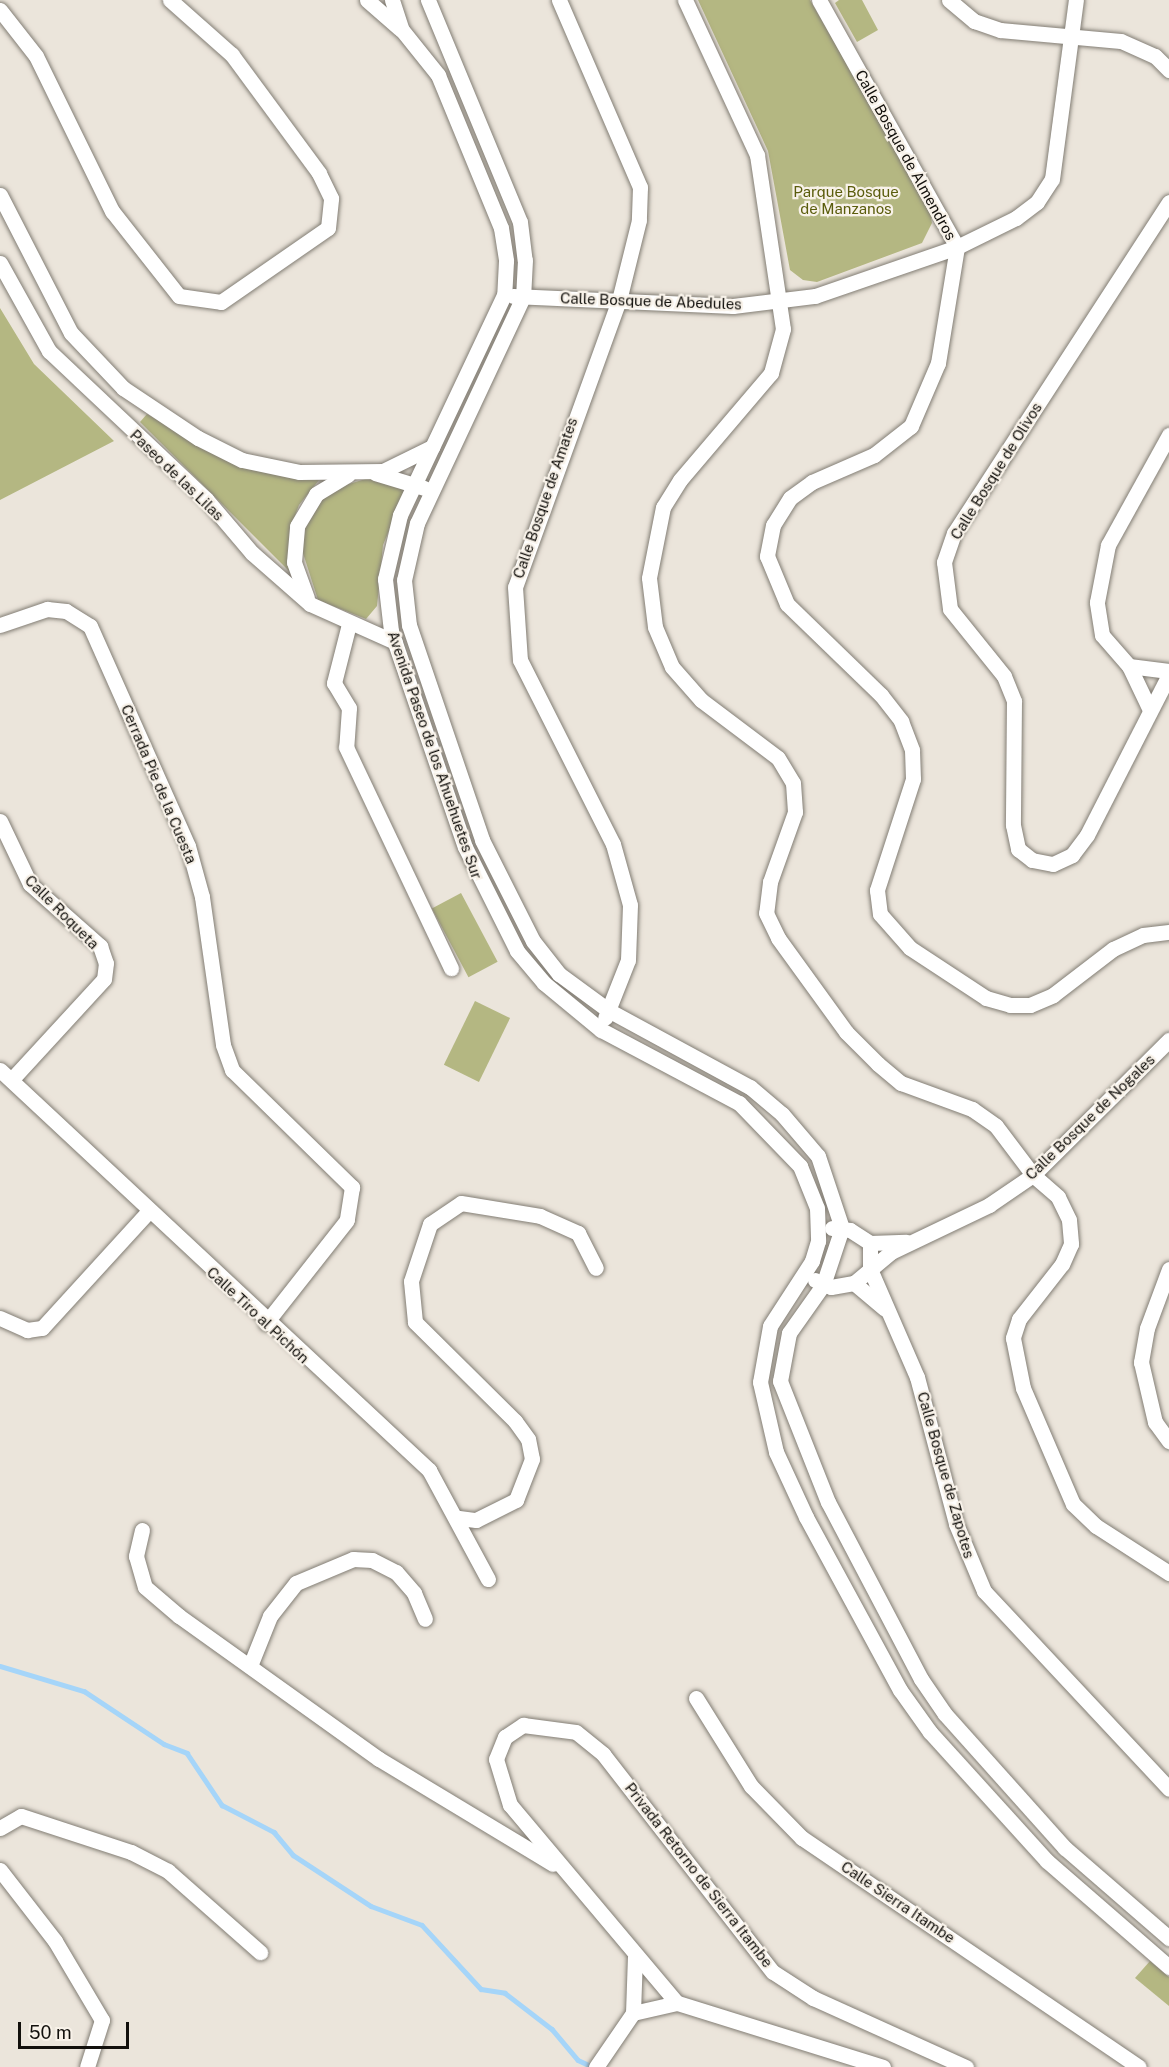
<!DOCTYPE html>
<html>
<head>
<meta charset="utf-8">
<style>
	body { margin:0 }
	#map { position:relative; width:1169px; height:2067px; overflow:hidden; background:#ebe5db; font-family:"Public Sans",sans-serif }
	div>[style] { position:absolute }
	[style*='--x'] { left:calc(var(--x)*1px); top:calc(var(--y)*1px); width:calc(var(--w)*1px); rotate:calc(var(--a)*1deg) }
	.green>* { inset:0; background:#b4b782; transform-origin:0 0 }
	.stream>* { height:4.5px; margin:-2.25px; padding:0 2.25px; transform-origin:2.25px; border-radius:2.25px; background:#a5d5f9 }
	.roads { filter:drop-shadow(0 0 2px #827d74) drop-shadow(0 0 2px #827d74) }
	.minor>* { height:15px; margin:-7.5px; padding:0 7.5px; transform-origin:7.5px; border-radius:7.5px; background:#fff }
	span { translate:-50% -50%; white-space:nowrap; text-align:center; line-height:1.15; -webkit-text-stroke:4.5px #f8f2e9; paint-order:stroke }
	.street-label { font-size:15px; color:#12100c }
	.park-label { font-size:15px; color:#5a5c0c }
	.scale { position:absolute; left:18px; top:2022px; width:111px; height:27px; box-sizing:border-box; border:3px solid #12100c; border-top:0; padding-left:8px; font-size:18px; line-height:21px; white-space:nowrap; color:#12100c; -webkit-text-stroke:4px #f8f2e9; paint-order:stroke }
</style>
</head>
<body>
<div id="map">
	<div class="green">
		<div style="clip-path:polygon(698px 0,810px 0,929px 207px,932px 223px,922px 243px,817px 282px,803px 280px,790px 270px,768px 151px)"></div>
		<div style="clip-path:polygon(839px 0,862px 0,878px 30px,857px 42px,835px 3px)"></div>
		<div style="clip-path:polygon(0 308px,34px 364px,114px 441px,0 500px)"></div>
		<div style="clip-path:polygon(147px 414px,239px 467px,319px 480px,299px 505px,290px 529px,290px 572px,140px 422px)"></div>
		<div style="clip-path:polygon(369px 478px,406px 490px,383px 545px,377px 606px,366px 619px,318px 600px,302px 550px,305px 529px,322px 500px,342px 486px)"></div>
		<div style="left:461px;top:893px;width:78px;height:33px;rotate:62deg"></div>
		<div style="left:475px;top:1001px;width:39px;height:71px;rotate:26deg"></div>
		<div style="clip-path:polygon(1150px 1961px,1169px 1977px,1169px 2006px,1135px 1978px)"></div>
	</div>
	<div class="stream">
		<div style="--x:0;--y:1666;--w:88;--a:16.6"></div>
		<div style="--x:84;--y:1691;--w:96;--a:33.5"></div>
		<div style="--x:164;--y:1744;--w:25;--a:21"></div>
		<div style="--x:187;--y:1753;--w:63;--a:56.1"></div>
		<div style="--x:222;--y:1805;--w:59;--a:27.4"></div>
		<div style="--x:274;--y:1832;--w:30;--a:50"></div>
		<div style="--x:293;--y:1855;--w:93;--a:33.2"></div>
		<div style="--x:371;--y:1906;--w:54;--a:20.4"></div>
		<div style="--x:422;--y:1925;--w:87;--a:47.3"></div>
		<div style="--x:481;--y:1989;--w:24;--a:9"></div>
		<div style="--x:505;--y:1993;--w:59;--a:37.5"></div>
		<div style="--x:552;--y:2029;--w:40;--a:50"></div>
		<div style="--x:578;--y:2060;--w:17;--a:25"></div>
	</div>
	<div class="roads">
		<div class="minor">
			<div style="--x:367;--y:0;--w:43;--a:41.2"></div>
			<div style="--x:392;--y:0;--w:32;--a:72"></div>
			<div style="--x:402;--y:30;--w:58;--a:51.3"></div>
			<div style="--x:438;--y:75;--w:165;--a:67.6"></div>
			<div style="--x:501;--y:228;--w:33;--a:81"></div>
			<div style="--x:506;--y:261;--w:34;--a:93"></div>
			<div style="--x:504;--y:295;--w:243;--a:115.3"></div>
			<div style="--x:400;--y:515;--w:66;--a:103.2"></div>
			<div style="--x:385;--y:579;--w:52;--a:83.4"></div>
			<div style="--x:391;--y:631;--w:228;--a:71.1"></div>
			<div style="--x:465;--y:847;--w:116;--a:63.4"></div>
			<div style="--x:517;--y:951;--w:42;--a:49.8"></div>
			<div style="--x:544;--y:983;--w:74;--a:39.5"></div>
			<div style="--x:601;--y:1030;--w:156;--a:27.9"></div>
			<div style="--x:739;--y:1103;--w:88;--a:45.9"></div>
			<div style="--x:800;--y:1166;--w:45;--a:68"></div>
			<div style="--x:817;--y:1208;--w:33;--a:88"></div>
			<div style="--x:818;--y:1241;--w:21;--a:107"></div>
			<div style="--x:812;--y:1261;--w:77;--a:122.9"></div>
			<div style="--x:770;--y:1326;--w:57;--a:100.1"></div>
			<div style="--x:760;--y:1382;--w:72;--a:77.1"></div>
			<div style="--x:776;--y:1452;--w:72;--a:65.2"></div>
			<div style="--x:806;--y:1517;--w:197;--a:61.5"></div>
			<div style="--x:900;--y:1690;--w:52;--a:54.5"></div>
			<div style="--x:930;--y:1732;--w:174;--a:47.8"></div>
			<div style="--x:1047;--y:1861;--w:162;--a:41"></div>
			<div style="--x:428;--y:0;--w:240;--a:67.5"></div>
			<div style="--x:520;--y:222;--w:38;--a:83"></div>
			<div style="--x:525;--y:260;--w:37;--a:93"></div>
			<div style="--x:523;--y:297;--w:250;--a:115.1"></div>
			<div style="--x:417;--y:523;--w:58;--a:102.8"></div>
			<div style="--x:404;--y:580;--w:45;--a:83.7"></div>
			<div style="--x:409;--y:625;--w:227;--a:71.2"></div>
			<div style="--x:482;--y:840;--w:113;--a:63.2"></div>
			<div style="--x:533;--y:941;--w:42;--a:51.8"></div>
			<div style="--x:559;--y:974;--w:61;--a:36.3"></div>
			<div style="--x:608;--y:1010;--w:162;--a:28.5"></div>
			<div style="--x:750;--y:1087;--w:42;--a:40.2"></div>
			<div style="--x:782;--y:1114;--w:55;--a:49.4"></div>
			<div style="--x:818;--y:1156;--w:76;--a:71.6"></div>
			<div style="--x:842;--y:1228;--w:60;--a:108.4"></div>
			<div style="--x:823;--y:1285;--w:59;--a:125.3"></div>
			<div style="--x:789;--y:1333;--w:49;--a:100.6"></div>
			<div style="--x:780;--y:1381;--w:130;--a:68.4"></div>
			<div style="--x:828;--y:1502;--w:200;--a:62.3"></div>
			<div style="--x:921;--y:1679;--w:42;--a:55.6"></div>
			<div style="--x:945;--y:1714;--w:180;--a:48.2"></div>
			<div style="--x:1065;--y:1848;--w:138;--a:40.9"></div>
			<div style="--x:559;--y:0;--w:204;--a:66.6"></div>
			<div style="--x:640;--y:187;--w:33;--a:92"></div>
			<div style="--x:639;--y:220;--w:82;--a:104"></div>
			<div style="--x:619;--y:300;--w:305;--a:109.9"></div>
			<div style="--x:515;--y:587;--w:73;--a:86.1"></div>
			<div style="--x:520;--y:660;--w:206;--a:63.2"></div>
			<div style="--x:613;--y:844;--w:63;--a:74.4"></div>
			<div style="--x:630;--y:905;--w:55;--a:92.1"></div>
			<div style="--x:628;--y:960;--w:62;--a:111.6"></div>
			<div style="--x:685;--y:0;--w:171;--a:65.1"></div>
			<div style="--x:757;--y:155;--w:176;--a:81.5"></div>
			<div style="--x:783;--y:329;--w:46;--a:105.3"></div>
			<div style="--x:771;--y:373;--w:140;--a:130.4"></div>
			<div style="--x:680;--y:480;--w:32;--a:122"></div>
			<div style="--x:663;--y:507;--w:72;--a:101.2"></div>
			<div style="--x:649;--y:578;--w:49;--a:83"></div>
			<div style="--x:655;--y:627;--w:43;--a:67"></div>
			<div style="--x:672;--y:667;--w:44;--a:48.7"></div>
			<div style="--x:701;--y:700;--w:96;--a:37"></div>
			<div style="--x:778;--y:758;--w:29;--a:59"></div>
			<div style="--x:793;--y:783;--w:29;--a:86"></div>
			<div style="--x:795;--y:812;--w:74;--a:109.7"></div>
			<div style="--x:770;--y:882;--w:31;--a:97"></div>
			<div style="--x:766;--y:913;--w:28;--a:64"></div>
			<div style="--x:778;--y:938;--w:116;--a:54.1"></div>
			<div style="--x:846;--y:1032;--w:45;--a:45"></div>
			<div style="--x:878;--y:1064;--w:30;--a:40"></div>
			<div style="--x:901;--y:1083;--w:76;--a:20.1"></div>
			<div style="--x:972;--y:1109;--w:29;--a:35"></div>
			<div style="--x:996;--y:1126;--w:61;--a:52.9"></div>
			<div style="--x:1033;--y:1175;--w:33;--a:41"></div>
			<div style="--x:1058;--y:1197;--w:25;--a:64"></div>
			<div style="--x:1069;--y:1220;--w:24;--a:85"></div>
			<div style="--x:1071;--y:1244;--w:22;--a:114"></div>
			<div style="--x:1062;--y:1264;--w:70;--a:128"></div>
			<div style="--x:1019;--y:1319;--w:20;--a:108"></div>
			<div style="--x:1013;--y:1338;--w:51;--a:78.7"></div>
			<div style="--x:1023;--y:1388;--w:126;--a:66.7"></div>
			<div style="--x:1073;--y:1504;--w:32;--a:44"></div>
			<div style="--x:1096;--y:1526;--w:87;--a:32.8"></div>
			<div style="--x:819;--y:0;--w:283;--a:60.8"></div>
			<div style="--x:957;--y:247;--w:118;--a:99.3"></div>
			<div style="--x:938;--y:363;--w:69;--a:113.2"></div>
			<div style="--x:911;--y:426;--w:47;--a:141.9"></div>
			<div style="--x:874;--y:455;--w:68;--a:156.5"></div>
			<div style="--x:812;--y:482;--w:27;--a:144"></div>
			<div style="--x:790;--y:498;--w:32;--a:122"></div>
			<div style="--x:773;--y:525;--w:32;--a:101"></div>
			<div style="--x:767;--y:556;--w:52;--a:67.4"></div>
			<div style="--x:787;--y:604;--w:131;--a:44.1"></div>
			<div style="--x:881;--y:695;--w:33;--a:52"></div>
			<div style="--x:901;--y:721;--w:31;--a:69"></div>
			<div style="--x:912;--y:750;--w:29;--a:88"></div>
			<div style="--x:913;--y:779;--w:117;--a:108"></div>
			<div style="--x:877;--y:890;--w:24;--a:83"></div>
			<div style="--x:880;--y:914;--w:45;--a:48.6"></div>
			<div style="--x:910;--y:948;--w:91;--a:33.3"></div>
			<div style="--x:986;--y:998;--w:25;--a:16"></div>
			<div style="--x:1010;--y:1005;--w:20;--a:0"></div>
			<div style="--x:1030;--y:1005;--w:25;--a:-23"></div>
			<div style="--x:1053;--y:995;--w:76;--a:-37.5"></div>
			<div style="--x:1113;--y:949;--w:33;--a:-25"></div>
			<div style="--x:1143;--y:935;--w:26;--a:-7"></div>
			<div style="--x:949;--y:0;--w:33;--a:40"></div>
			<div style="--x:974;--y:21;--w:28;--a:19"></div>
			<div style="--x:1000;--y:30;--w:121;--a:5.2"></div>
			<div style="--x:1121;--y:41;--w:37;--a:24"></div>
			<div style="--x:1155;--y:56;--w:20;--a:45"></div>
			<div style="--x:0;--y:10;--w:58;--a:52"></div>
			<div style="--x:36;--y:56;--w:173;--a:63.9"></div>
			<div style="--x:112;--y:211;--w:108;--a:51.8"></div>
			<div style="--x:179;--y:296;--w:42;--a:8.1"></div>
			<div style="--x:221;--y:302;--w:130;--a:-34.7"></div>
			<div style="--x:328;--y:228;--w:30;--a:-84"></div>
			<div style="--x:331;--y:198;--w:28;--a:-116"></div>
			<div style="--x:319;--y:173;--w:147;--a:-126.4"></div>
			<div style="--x:232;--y:55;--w:83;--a:-138.4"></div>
			<div style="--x:0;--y:195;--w:155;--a:62.8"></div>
			<div style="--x:71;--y:333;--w:76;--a:46.6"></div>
			<div style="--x:123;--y:388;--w:90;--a:33.7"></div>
			<div style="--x:198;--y:438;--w:49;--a:26.6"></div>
			<div style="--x:242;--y:460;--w:58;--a:11.9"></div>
			<div style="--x:299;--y:472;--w:84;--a:-0.7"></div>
			<div style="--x:383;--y:471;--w:55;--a:-26.1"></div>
			<div style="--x:1169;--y:202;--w:395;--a:123"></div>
			<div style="--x:954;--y:533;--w:31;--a:109"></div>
			<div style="--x:944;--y:562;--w:47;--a:82.7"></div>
			<div style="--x:950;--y:609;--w:86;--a:51.1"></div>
			<div style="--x:1004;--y:676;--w:27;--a:68"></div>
			<div style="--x:1014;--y:701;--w:124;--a:90.5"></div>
			<div style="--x:1013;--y:825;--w:25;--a:78"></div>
			<div style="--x:1018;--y:849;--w:18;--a:38"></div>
			<div style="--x:1032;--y:860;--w:21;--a:11"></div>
			<div style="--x:1053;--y:864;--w:21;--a:-25"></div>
			<div style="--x:1072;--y:855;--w:25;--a:-53"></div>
			<div style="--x:1087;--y:835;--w:180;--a:-62.9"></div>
			<div style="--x:0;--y:263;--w:101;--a:60.9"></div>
			<div style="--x:49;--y:351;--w:216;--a:43.3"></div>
			<div style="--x:206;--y:499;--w:71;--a:49.6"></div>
			<div style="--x:252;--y:553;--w:77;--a:41.3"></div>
			<div style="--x:310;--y:604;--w:93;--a:24.1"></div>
			<div style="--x:513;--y:296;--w:220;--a:2.6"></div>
			<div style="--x:733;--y:306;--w:83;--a:-7"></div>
			<div style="--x:815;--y:296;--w:150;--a:-19"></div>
			<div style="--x:957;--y:247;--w:66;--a:-26.2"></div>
			<div style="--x:1016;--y:218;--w:26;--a:-37"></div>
			<div style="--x:1037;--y:202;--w:27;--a:-57"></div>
			<div style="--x:1052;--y:179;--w:181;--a:-82.4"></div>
			<div style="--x:375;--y:473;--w:51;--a:17"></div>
			<div style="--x:307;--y:598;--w:38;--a:-110"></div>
			<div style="--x:294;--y:562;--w:36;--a:-85"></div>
			<div style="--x:297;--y:526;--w:37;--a:-59"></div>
			<div style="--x:316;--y:494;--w:37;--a:-31"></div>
			<div style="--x:349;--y:624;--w:61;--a:104.3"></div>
			<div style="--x:334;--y:683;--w:29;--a:59"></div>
			<div style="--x:349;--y:708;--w:39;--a:94"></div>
			<div style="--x:346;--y:747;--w:245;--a:64.6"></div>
			<div style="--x:0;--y:625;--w:50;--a:-18.8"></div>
			<div style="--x:47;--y:609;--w:19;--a:6"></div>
			<div style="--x:66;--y:611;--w:28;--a:32"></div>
			<div style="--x:90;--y:626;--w:241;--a:66"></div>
			<div style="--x:188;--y:846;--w:53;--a:74.6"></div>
			<div style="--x:202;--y:897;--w:149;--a:81.9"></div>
			<div style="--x:223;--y:1045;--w:27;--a:70"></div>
			<div style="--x:232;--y:1070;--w:168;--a:44.3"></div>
			<div style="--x:352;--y:1187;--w:33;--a:99"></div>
			<div style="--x:347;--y:1220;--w:131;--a:128.2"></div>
			<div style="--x:1129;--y:666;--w:40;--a:7.1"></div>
			<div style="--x:1150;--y:710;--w:49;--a:-115.5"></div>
			<div style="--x:1129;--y:666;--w:41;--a:-131.1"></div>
			<div style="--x:1102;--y:635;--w:33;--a:-99"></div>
			<div style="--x:1097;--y:602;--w:58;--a:-79.1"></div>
			<div style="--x:1108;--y:545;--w:126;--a:-61"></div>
			<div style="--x:0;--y:821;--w:70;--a:64.5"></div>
			<div style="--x:30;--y:884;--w:94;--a:41.5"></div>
			<div style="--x:100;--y:946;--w:18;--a:71"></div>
			<div style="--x:106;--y:963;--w:16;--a:97"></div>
			<div style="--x:104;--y:979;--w:137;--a:132.6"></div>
			<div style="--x:0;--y:1070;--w:587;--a:43"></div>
			<div style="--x:429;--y:1470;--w:124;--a:61.6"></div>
			<div style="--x:832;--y:1228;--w:18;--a:6"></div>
			<div style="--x:850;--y:1230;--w:24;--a:33"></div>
			<div style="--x:870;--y:1243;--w:36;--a:-2"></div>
			<div style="--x:870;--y:1243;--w:26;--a:90"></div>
			<div style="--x:870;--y:1269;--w:118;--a:66.5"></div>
			<div style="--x:917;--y:1377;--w:152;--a:75.1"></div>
			<div style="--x:956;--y:1524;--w:73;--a:67.3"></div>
			<div style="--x:984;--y:1591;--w:271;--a:46.9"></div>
			<div style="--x:1169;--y:1269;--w:63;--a:110.4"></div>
			<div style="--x:1147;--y:1328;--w:35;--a:100"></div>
			<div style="--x:1141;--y:1362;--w:62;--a:76.9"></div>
			<div style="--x:1155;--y:1422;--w:24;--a:54"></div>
			<div style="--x:815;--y:1280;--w:17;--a:24"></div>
			<div style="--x:831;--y:1287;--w:23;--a:-10"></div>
			<div style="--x:854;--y:1283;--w:48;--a:-40"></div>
			<div style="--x:891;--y:1252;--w:109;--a:-25.6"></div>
			<div style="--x:989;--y:1205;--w:53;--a:-34.3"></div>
			<div style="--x:1033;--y:1175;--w:192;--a:-44.8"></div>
			<div style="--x:854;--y:1283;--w:40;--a:40"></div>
			<div style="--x:0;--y:1318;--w:30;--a:24"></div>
			<div style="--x:27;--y:1330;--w:15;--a:-8"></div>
			<div style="--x:42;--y:1328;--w:159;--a:-47.6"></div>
			<div style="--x:459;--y:1518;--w:17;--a:7"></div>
			<div style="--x:476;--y:1520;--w:45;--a:-26.6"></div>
			<div style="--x:516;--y:1500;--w:44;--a:-68.7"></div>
			<div style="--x:532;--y:1459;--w:20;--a:-101"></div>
			<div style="--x:528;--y:1439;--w:22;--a:-126"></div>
			<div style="--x:515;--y:1421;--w:141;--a:-135.3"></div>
			<div style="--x:415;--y:1322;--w:41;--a:-95.6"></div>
			<div style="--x:411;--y:1281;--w:60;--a:-71.6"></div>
			<div style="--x:430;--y:1224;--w:37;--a:-34"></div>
			<div style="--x:461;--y:1203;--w:80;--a:9.3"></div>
			<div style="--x:540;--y:1216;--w:42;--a:24.1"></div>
			<div style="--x:578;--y:1233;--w:39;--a:63"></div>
			<div style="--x:142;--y:1530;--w:27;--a:103"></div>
			<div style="--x:136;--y:1556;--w:32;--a:74"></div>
			<div style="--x:145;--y:1587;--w:45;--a:40.5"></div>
			<div style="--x:179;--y:1616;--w:246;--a:35.6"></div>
			<div style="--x:379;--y:1759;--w:203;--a:31.1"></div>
			<div style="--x:250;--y:1666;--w:54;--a:-68.2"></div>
			<div style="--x:270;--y:1616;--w:42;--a:-51.8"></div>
			<div style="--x:296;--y:1583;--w:62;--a:-22.8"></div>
			<div style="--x:353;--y:1559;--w:19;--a:3"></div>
			<div style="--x:372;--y:1560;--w:27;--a:27"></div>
			<div style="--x:396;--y:1572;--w:28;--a:49"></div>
			<div style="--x:414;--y:1593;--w:28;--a:67"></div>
			<div style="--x:696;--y:1698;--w:104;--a:58"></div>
			<div style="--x:751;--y:1786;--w:73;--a:45.6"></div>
			<div style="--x:802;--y:1838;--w:407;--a:34.2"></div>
			<div style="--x:0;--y:1828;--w:24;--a:-30"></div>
			<div style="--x:21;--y:1816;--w:116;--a:18.1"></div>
			<div style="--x:131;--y:1852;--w:42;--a:27.2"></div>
			<div style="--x:168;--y:1871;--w:123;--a:41.4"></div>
			<div style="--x:0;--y:1870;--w:90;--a:52.2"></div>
			<div style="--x:55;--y:1941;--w:92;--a:59.3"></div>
			<div style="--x:102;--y:2020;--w:49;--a:107.7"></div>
			<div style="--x:633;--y:2013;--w:45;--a:-12.8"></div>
			<div style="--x:596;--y:2067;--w:65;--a:-55.6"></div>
			<div style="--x:633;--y:2013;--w:56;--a:-88"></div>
			<div style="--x:883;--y:2067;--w:216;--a:-162.7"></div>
			<div style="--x:677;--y:2003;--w:259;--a:-130.1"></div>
			<div style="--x:510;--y:1805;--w:48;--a:-106.9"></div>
			<div style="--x:496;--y:1759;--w:24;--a:-68"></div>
			<div style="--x:505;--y:1737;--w:22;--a:-34"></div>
			<div style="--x:523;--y:1725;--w:53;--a:7.5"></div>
			<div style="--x:576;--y:1732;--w:35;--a:39"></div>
			<div style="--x:603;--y:1754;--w:276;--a:52.1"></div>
			<div style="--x:773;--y:1972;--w:48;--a:33"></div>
			<div style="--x:813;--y:1998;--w:168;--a:24.3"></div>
		</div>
	</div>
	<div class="street-label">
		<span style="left:906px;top:155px;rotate:61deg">Calle Bosque de Almendros</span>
		<span style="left:651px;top:301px;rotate:2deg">Calle Bosque de Abedules</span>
		<span style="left:996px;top:471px;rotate:-58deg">Calle Bosque de Olivos</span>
		<span style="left:177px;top:475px;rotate:44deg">Paseo de las Lilas</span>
		<span style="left:545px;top:498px;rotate:-71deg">Calle Bosque de Amates</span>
		<span style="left:435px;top:755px;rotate:71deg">Avenida Paseo de los Ahuehuetes Sur</span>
		<span style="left:159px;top:784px;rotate:67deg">Cerrada Pie de la Cuesta</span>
		<span style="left:62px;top:912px;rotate:45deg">Calle Roqueta</span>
		<span style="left:1090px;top:1117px;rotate:-44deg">Calle Bosque de Nogales</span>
		<span style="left:258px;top:1315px;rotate:43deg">Calle Tiro al Pichón</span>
		<span style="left:946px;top:1475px;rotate:74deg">Calle Bosque de Zapotes</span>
		<span style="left:699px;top:1875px;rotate:52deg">Privada Retorno de Sierra Itambe</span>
		<span style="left:898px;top:1902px;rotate:34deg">Calle Sierra Itambe</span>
	</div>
	<div class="park-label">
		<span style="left:846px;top:200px">Parque Bosque<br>de Manzanos</span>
	</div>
	<div class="scale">50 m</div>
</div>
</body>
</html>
